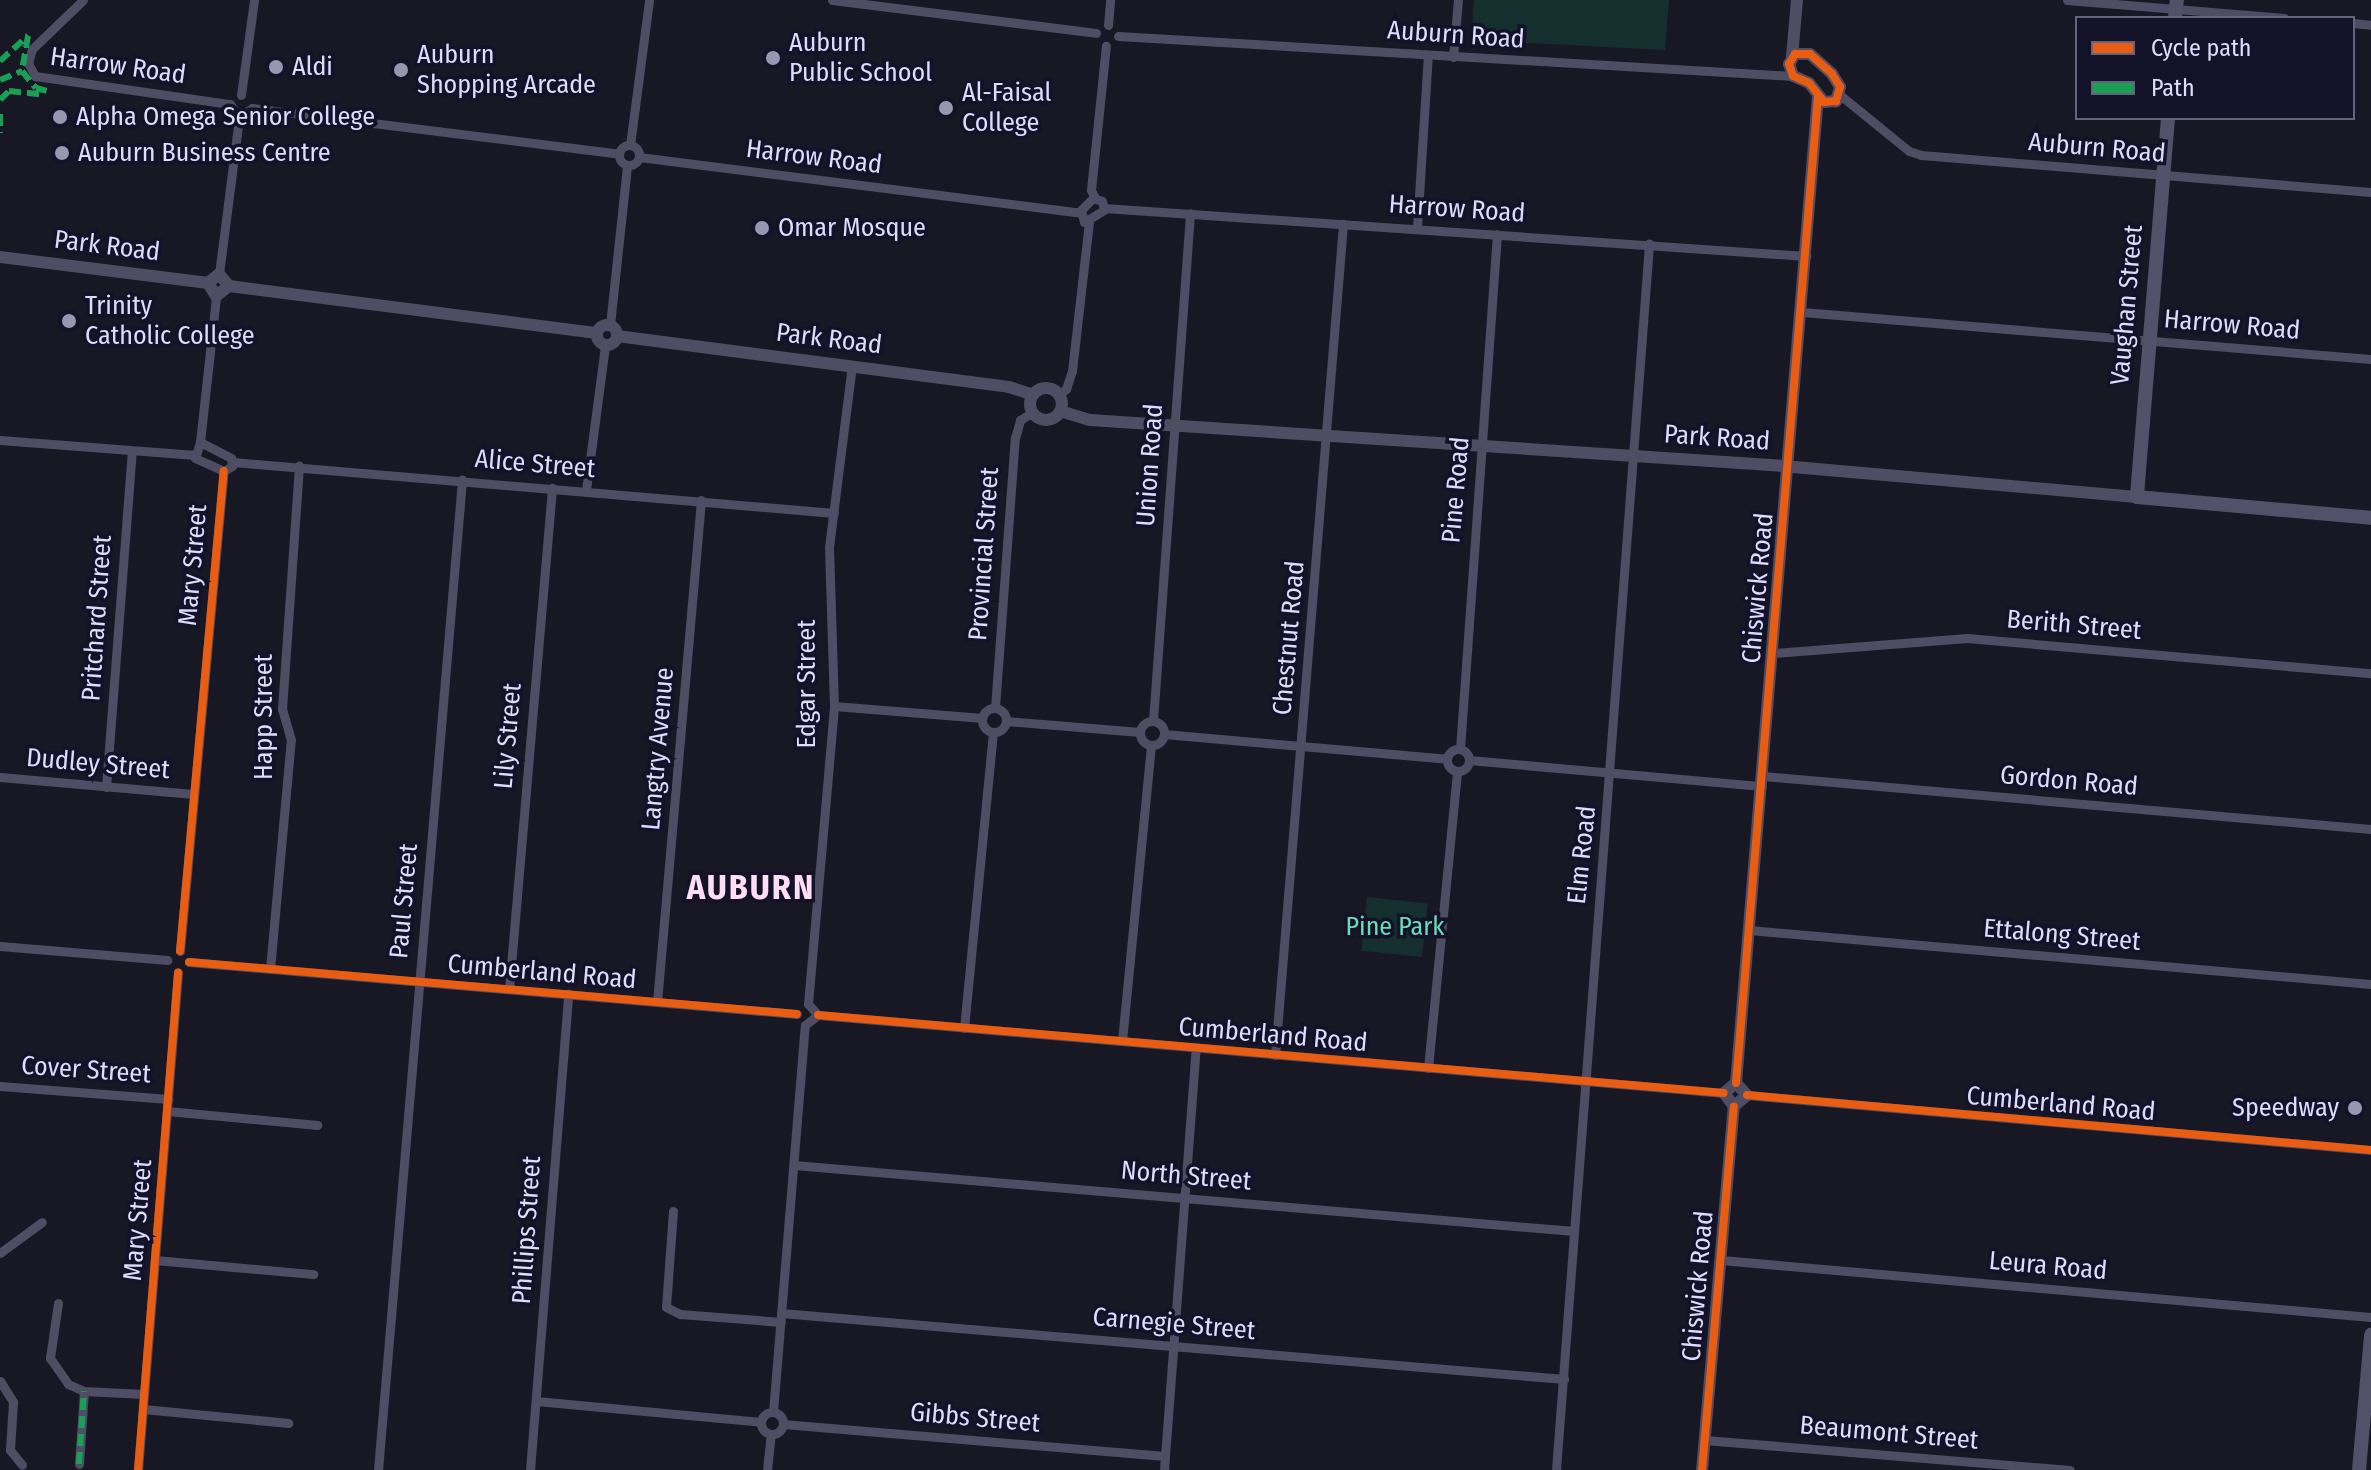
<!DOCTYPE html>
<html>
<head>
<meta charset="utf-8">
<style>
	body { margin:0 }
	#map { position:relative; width:2371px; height:1470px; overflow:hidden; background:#181724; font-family:"Fira Sans Condensed",sans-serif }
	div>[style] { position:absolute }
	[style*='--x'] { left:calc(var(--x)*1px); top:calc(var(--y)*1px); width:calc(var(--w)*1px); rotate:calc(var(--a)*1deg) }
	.green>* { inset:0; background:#152f2e; transform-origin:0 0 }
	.minor>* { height:9px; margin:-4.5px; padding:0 4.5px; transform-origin:4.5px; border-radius:4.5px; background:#4e4d64 }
	.minor>.ring { margin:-4.5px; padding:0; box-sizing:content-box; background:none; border:9px solid #4e4d64; border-radius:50% }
	.tertiary>* { height:12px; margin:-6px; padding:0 6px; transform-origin:6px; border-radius:6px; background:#4e4d64 }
	.tertiary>.ring { margin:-6px; padding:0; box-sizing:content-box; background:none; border:12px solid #4e4d64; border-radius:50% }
	.secondary>* { height:14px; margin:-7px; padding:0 7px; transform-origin:7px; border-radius:7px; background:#51526a }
	.quiet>* { height:6px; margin-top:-3px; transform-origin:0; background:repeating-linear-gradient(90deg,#1a9f57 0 12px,transparent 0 18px) }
	.cycleway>* { height:8px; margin:-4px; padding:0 4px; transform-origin:4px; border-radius:4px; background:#e95d12 }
	.dots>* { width:22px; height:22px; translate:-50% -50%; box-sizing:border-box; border:4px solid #141229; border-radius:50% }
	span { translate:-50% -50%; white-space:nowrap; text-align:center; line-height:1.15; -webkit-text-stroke:7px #141229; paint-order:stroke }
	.street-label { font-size:26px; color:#dddcfd }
	.poi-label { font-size:26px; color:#dddcfd }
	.left { translate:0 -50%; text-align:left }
	.right { translate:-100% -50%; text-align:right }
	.park-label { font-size:26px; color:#6adbb6 }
	.district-label { font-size:34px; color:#fddef4; font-weight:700; letter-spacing:2px }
	.legend { position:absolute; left:2075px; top:16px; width:280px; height:104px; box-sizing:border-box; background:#141229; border:2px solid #64637e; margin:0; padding:10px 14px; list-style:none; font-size:24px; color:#dddcfd }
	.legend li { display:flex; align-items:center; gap:16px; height:40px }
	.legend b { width:40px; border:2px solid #64637e }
</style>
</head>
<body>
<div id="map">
	<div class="green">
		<div style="clip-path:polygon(1474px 0,1669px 0,1665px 50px,1471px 40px)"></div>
		<div style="left:1367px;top:897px;width:61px;height:54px;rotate:6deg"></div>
	</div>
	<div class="minor">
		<div style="--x:83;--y:0;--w:71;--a:136.1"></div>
		<div style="--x:32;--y:49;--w:15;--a:106"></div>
		<div style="--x:28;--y:63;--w:15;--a:62"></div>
		<div style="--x:35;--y:76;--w:197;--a:8.2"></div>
		<div style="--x:832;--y:0;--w:266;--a:7.1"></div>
		<div style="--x:2067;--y:0;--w:218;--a:4.7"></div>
		<div style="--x:2353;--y:23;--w:18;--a:6"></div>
		<div style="--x:1108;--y:25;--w:25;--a:-85"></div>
		<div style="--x:1118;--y:36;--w:676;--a:3.39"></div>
		<div style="--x:1453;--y:57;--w:57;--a:-85"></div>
		<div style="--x:241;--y:95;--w:96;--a:-82.2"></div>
		<div style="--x:1840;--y:95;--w:89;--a:39.1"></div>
		<div style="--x:1909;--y:151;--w:13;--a:18"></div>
		<div style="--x:1921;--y:155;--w:452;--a:4.7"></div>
		<div style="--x:230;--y:104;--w:16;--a:55"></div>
		<div style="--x:239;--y:117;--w:16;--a:-35"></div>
		<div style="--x:252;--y:108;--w:370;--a:7.1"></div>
		<div class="ring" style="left:619px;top:145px;width:11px;height:11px"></div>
		<div style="--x:630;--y:145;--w:146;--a:-82.5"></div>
		<div style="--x:639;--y:157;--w:445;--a:7.2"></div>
		<div style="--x:1093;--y:198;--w:9;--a:18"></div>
		<div style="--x:1102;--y:201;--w:9;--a:77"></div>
		<div style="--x:1104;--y:210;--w:23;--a:149"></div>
		<div style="--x:1084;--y:222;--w:12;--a:-104"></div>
		<div style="--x:1081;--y:210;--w:17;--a:-45"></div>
		<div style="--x:1095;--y:198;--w:9;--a:-117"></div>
		<div style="--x:1091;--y:190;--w:145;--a:-84.1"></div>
		<div style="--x:1104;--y:208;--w:704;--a:3.91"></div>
		<div style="--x:1417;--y:228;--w:173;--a:-86.4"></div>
		<div style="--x:219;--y:274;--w:158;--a:-82.7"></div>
		<div style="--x:1802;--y:312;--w:571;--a:4.72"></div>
		<div style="--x:610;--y:325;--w:161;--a:-83.9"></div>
		<div style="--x:1059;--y:394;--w:9;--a:-36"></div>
		<div style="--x:1066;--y:389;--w:19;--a:-72"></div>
		<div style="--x:1072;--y:371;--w:150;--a:-83.5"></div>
		<div style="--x:0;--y:440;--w:196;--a:4.4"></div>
		<div style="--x:200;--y:442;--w:147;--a:-83.7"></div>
		<div style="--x:200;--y:442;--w:35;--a:27"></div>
		<div style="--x:231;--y:458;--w:8;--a:83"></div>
		<div style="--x:232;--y:466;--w:9;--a:148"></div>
		<div style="--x:200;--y:442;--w:17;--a:107"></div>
		<div style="--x:195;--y:458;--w:32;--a:24"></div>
		<div style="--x:233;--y:462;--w:603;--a:4.85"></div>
		<div style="--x:586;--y:490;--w:145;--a:-82.5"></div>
		<div style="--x:1773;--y:653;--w:195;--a:-4.4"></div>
		<div style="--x:1967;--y:638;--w:406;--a:5"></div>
		<div style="--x:834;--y:706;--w:149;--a:4.6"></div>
		<div style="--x:995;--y:708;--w:271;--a:-85.8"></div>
		<div style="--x:1015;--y:438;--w:19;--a:-74"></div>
		<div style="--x:1020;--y:420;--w:15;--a:-32"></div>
		<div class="ring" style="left:982px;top:708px;width:15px;height:15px"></div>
		<div class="ring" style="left:1140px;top:721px;width:15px;height:15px"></div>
		<div style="--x:1006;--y:721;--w:134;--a:4.7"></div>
		<div style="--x:1153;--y:721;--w:509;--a:-85.83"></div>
		<div style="--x:1164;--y:734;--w:284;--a:5"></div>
		<div style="--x:1460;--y:749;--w:516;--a:-85.89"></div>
		<div class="ring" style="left:1447px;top:749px;width:13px;height:13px"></div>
		<div style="--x:1469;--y:760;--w:294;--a:5.1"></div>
		<div style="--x:1763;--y:776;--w:610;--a:4.98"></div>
		<div style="--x:0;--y:777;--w:194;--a:5"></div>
		<div style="--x:106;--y:787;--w:336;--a:-85.6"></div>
		<div style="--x:1749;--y:930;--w:624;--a:4.96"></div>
		<div style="--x:0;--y:946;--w:168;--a:4.8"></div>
		<div style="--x:180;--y:951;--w:482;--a:-84.8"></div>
		<div style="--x:189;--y:962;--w:610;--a:4.89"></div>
		<div style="--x:270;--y:969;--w:230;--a:-84.8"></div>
		<div style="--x:291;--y:740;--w:32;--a:-106"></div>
		<div style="--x:282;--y:709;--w:244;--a:-86"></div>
		<div style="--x:509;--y:989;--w:503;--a:-85.09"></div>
		<div style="--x:657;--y:1002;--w:504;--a:-84.99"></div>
		<div style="--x:808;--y:1004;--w:299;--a:-85"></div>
		<div style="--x:834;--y:706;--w:159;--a:-91.8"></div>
		<div style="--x:829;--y:547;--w:182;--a:-82.8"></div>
		<div style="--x:818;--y:1015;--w:909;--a:4.92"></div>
		<div style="--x:805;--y:1025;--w:16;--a:-38"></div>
		<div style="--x:818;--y:1015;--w:15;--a:-132"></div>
		<div style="--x:964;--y:1028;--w:297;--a:-84.4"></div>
		<div style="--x:1122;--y:1041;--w:297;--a:-84.4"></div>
		<div style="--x:1275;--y:1055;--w:834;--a:-85.32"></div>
		<div style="--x:1428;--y:1068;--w:298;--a:-84.4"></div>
		<div style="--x:0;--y:1086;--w:169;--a:4.4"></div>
		<div style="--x:1747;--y:1095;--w:626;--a:5.04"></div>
		<div style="--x:167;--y:1111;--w:151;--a:5.3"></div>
		<div style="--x:794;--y:1165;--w:783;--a:4.84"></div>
		<div style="--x:673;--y:1211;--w:96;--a:94.2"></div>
		<div style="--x:666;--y:1307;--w:16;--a:27"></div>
		<div style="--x:680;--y:1314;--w:101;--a:4.5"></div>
		<div style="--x:0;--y:1253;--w:52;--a:-36.4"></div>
		<div style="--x:155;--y:1260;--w:159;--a:5.1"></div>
		<div style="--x:1721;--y:1260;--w:652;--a:5.01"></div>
		<div style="--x:58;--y:1303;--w:56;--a:98.3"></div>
		<div style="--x:50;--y:1358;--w:32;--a:55"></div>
		<div style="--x:68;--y:1384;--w:17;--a:24"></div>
		<div style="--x:84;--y:1391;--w:60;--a:2.9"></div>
		<div style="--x:781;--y:1313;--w:786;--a:4.82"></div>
		<div style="--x:0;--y:1381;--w:25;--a:58"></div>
		<div style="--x:13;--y:1402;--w:48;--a:93.6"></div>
		<div style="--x:10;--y:1450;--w:19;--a:51"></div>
		<div style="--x:536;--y:1401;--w:226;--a:5.3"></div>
		<div style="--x:143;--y:1409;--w:146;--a:5.5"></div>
		<div style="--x:773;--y:1412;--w:388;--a:-85.3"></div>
		<div class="ring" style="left:761px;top:1412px;width:13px;height:13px"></div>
		<div style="--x:783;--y:1424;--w:383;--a:4.8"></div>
		<div style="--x:1705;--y:1440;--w:366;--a:4.7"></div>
		<div style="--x:79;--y:1464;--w:73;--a:-86.1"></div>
		<div style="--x:138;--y:1470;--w:499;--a:-85.4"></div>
		<div style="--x:378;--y:1470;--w:994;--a:-85.15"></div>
		<div style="--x:530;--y:1470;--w:478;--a:-85.4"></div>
		<div style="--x:767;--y:1470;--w:36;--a:-84"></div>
		<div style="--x:1164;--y:1470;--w:422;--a:-85.7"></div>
		<div style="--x:1556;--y:1470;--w:1230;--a:-85.66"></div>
	</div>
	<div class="tertiary">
		<div style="--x:1795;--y:54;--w:15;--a:0"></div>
		<div style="--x:1810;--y:54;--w:30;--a:42"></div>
		<div style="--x:1832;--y:74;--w:15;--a:58"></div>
		<div style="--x:1840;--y:87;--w:15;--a:106"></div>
		<div style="--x:1836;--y:101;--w:12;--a:175"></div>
		<div style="--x:1824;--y:102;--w:24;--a:-128"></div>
		<div style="--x:1809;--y:83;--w:17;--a:-156"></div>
		<div style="--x:1793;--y:76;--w:13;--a:-108"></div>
		<div style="--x:1789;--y:64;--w:12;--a:-59"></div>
		<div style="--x:1792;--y:57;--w:57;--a:-85"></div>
		<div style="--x:0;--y:257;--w:210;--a:7.1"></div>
		<div style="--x:208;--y:283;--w:15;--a:58"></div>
		<div style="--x:216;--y:296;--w:16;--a:-38"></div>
		<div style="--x:208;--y:283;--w:14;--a:-39"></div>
		<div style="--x:219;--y:274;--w:16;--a:50"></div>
		<div style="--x:229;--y:286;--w:371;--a:7.3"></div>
		<div class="ring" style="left:597px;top:325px;width:8px;height:8px"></div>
		<div style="--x:617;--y:336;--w:395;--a:7.4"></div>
		<div style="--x:1009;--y:387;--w:25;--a:18"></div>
		<div class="ring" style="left:1030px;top:388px;width:20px;height:20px"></div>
		<div style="--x:1060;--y:411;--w:31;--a:17"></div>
		<div style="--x:1090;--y:420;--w:682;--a:3.78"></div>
		<div style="--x:1771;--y:465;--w:367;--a:5"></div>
		<div style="--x:1736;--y:1083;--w:990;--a:-85.25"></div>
		<div style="--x:1734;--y:1106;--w:17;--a:-40"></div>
		<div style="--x:1747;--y:1095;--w:16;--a:-133"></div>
		<div style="--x:1734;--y:1106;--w:16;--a:-128"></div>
		<div style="--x:1724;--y:1093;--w:16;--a:-40"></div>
		<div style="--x:1702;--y:1470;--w:365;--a:-85"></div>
	</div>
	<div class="secondary">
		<div style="--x:2175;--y:18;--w:18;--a:-84"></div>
		<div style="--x:2168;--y:118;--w:380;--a:94.7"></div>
		<div style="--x:2137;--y:497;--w:235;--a:5.1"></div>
		<div style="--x:2359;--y:1470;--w:136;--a:-84.9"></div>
	</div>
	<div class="quiet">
		<div style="--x:0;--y:61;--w:38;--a:-42"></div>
		<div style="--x:28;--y:36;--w:36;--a:100"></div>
		<div style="--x:22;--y:71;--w:22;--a:51"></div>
		<div style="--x:36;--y:88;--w:11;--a:15"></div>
		<div style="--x:0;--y:80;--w:24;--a:-22"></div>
		<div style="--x:0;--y:100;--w:13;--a:-45"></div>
		<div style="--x:9;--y:91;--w:36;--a:6"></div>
		<div style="--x:0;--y:114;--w:19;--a:90"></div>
		<div style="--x:79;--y:1464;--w:73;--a:-86.1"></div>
	</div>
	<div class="cycleway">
		<div style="--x:1795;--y:54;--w:15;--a:0"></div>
		<div style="--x:1810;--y:54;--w:30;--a:42"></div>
		<div style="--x:1832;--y:74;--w:15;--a:58"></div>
		<div style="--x:1840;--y:87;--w:15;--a:106"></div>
		<div style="--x:1836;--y:101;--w:12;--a:175"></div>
		<div style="--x:1824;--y:102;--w:24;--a:-128"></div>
		<div style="--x:1809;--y:83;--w:17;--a:-156"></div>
		<div style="--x:1793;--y:76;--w:13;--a:-108"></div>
		<div style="--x:1789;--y:64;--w:12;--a:-59"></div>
		<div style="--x:180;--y:951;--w:482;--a:-84.8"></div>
		<div style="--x:189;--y:962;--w:610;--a:4.89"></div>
		<div style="--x:818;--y:1015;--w:909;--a:4.92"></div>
		<div style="--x:1736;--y:1083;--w:990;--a:-85.25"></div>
		<div style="--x:1747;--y:1095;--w:626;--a:5.04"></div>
		<div style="--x:138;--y:1470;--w:499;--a:-85.4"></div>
		<div style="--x:1702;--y:1470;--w:365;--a:-85"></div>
	</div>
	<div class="dots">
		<div style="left:773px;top:58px;background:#9897b1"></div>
		<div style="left:276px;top:67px;background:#9897b1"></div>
		<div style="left:401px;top:70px;background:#9897b1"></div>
		<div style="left:946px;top:108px;background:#9897b1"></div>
		<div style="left:60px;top:117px;background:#9897b1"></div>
		<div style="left:62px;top:153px;background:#9897b1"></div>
		<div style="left:762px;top:228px;background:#9897b1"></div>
		<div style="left:69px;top:321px;background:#9897b1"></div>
		<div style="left:2355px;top:1108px;background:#9897b1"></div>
	</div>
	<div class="street-label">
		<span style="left:1456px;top:35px;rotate:4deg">Auburn Road</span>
		<span style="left:118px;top:66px;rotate:8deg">Harrow Road</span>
		<span style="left:2097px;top:148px;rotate:5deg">Auburn Road</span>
		<span style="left:814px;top:157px;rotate:7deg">Harrow Road</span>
		<span style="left:1457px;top:209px;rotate:4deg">Harrow Road</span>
		<span style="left:107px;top:246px;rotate:7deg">Park Road</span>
		<span style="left:2127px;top:305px;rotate:-85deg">Vaughan Street</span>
		<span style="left:2232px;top:325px;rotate:5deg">Harrow Road</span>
		<span style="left:829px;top:339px;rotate:7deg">Park Road</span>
		<span style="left:1717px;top:438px;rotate:4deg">Park Road</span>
		<span style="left:535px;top:464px;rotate:5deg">Alice Street</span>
		<span style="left:1150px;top:465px;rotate:-86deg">Union Road</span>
		<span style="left:1456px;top:490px;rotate:-85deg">Pine Road</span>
		<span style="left:984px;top:554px;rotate:-86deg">Provincial Street</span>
		<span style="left:193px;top:565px;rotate:-85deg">Mary Street</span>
		<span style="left:1758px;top:588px;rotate:-85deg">Chiswick Road</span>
		<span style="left:97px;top:618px;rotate:-86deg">Pritchard Street</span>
		<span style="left:2074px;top:625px;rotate:5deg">Berith Street</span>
		<span style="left:1289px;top:638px;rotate:-85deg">Chestnut Road</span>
		<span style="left:807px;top:684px;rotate:-90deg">Edgar Street</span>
		<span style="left:264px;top:717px;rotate:-90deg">Happ Street</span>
		<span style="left:508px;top:736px;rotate:-85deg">Lily Street</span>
		<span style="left:658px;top:749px;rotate:-85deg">Langtry Avenue</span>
		<span style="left:98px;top:764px;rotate:5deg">Dudley Street</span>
		<span style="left:2069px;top:781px;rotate:5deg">Gordon Road</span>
		<span style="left:1582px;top:855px;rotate:-84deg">Elm Road</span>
		<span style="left:404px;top:901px;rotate:-85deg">Paul Street</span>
		<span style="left:2062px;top:935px;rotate:5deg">Ettalong Street</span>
		<span style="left:542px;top:972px;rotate:5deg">Cumberland Road</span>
		<span style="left:1273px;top:1035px;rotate:5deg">Cumberland Road</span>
		<span style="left:86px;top:1070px;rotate:4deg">Cover Street</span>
		<span style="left:2061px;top:1104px;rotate:5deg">Cumberland Road</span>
		<span style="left:1186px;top:1176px;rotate:5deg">North Street</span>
		<span style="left:138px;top:1220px;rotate:-85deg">Mary Street</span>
		<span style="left:527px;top:1230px;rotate:-86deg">Phillips Street</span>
		<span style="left:2048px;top:1266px;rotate:5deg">Leura Road</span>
		<span style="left:1698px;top:1286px;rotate:-85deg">Chiswick Road</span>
		<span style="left:1174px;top:1324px;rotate:5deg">Carnegie Street</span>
		<span style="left:975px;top:1418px;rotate:5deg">Gibbs Street</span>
		<span style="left:1889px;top:1433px;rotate:5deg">Beaumont Street</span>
	</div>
	<div class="poi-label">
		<span class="left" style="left:789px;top:58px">Auburn<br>Public School</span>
		<span class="left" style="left:417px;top:70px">Auburn<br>Shopping Arcade</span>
		<span class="left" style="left:292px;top:67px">Aldi</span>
		<span class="left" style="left:962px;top:108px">Al-Faisal<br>College</span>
		<span class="left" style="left:76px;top:117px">Alpha Omega Senior College</span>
		<span class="left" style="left:78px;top:153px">Auburn Business Centre</span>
		<span class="left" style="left:778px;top:228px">Omar Mosque</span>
		<span class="left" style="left:85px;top:321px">Trinity<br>Catholic College</span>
		<span class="right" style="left:2339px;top:1108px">Speedway</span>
	</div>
	<div class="park-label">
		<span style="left:1395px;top:927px">Pine Park</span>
	</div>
	<div class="district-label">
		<span style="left:751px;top:888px">AUBURN</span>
	</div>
	<ul class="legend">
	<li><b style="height:10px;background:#e95d12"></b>Cycle path</li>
	<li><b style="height:10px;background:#1a9f57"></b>Path</li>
	</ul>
</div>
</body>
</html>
